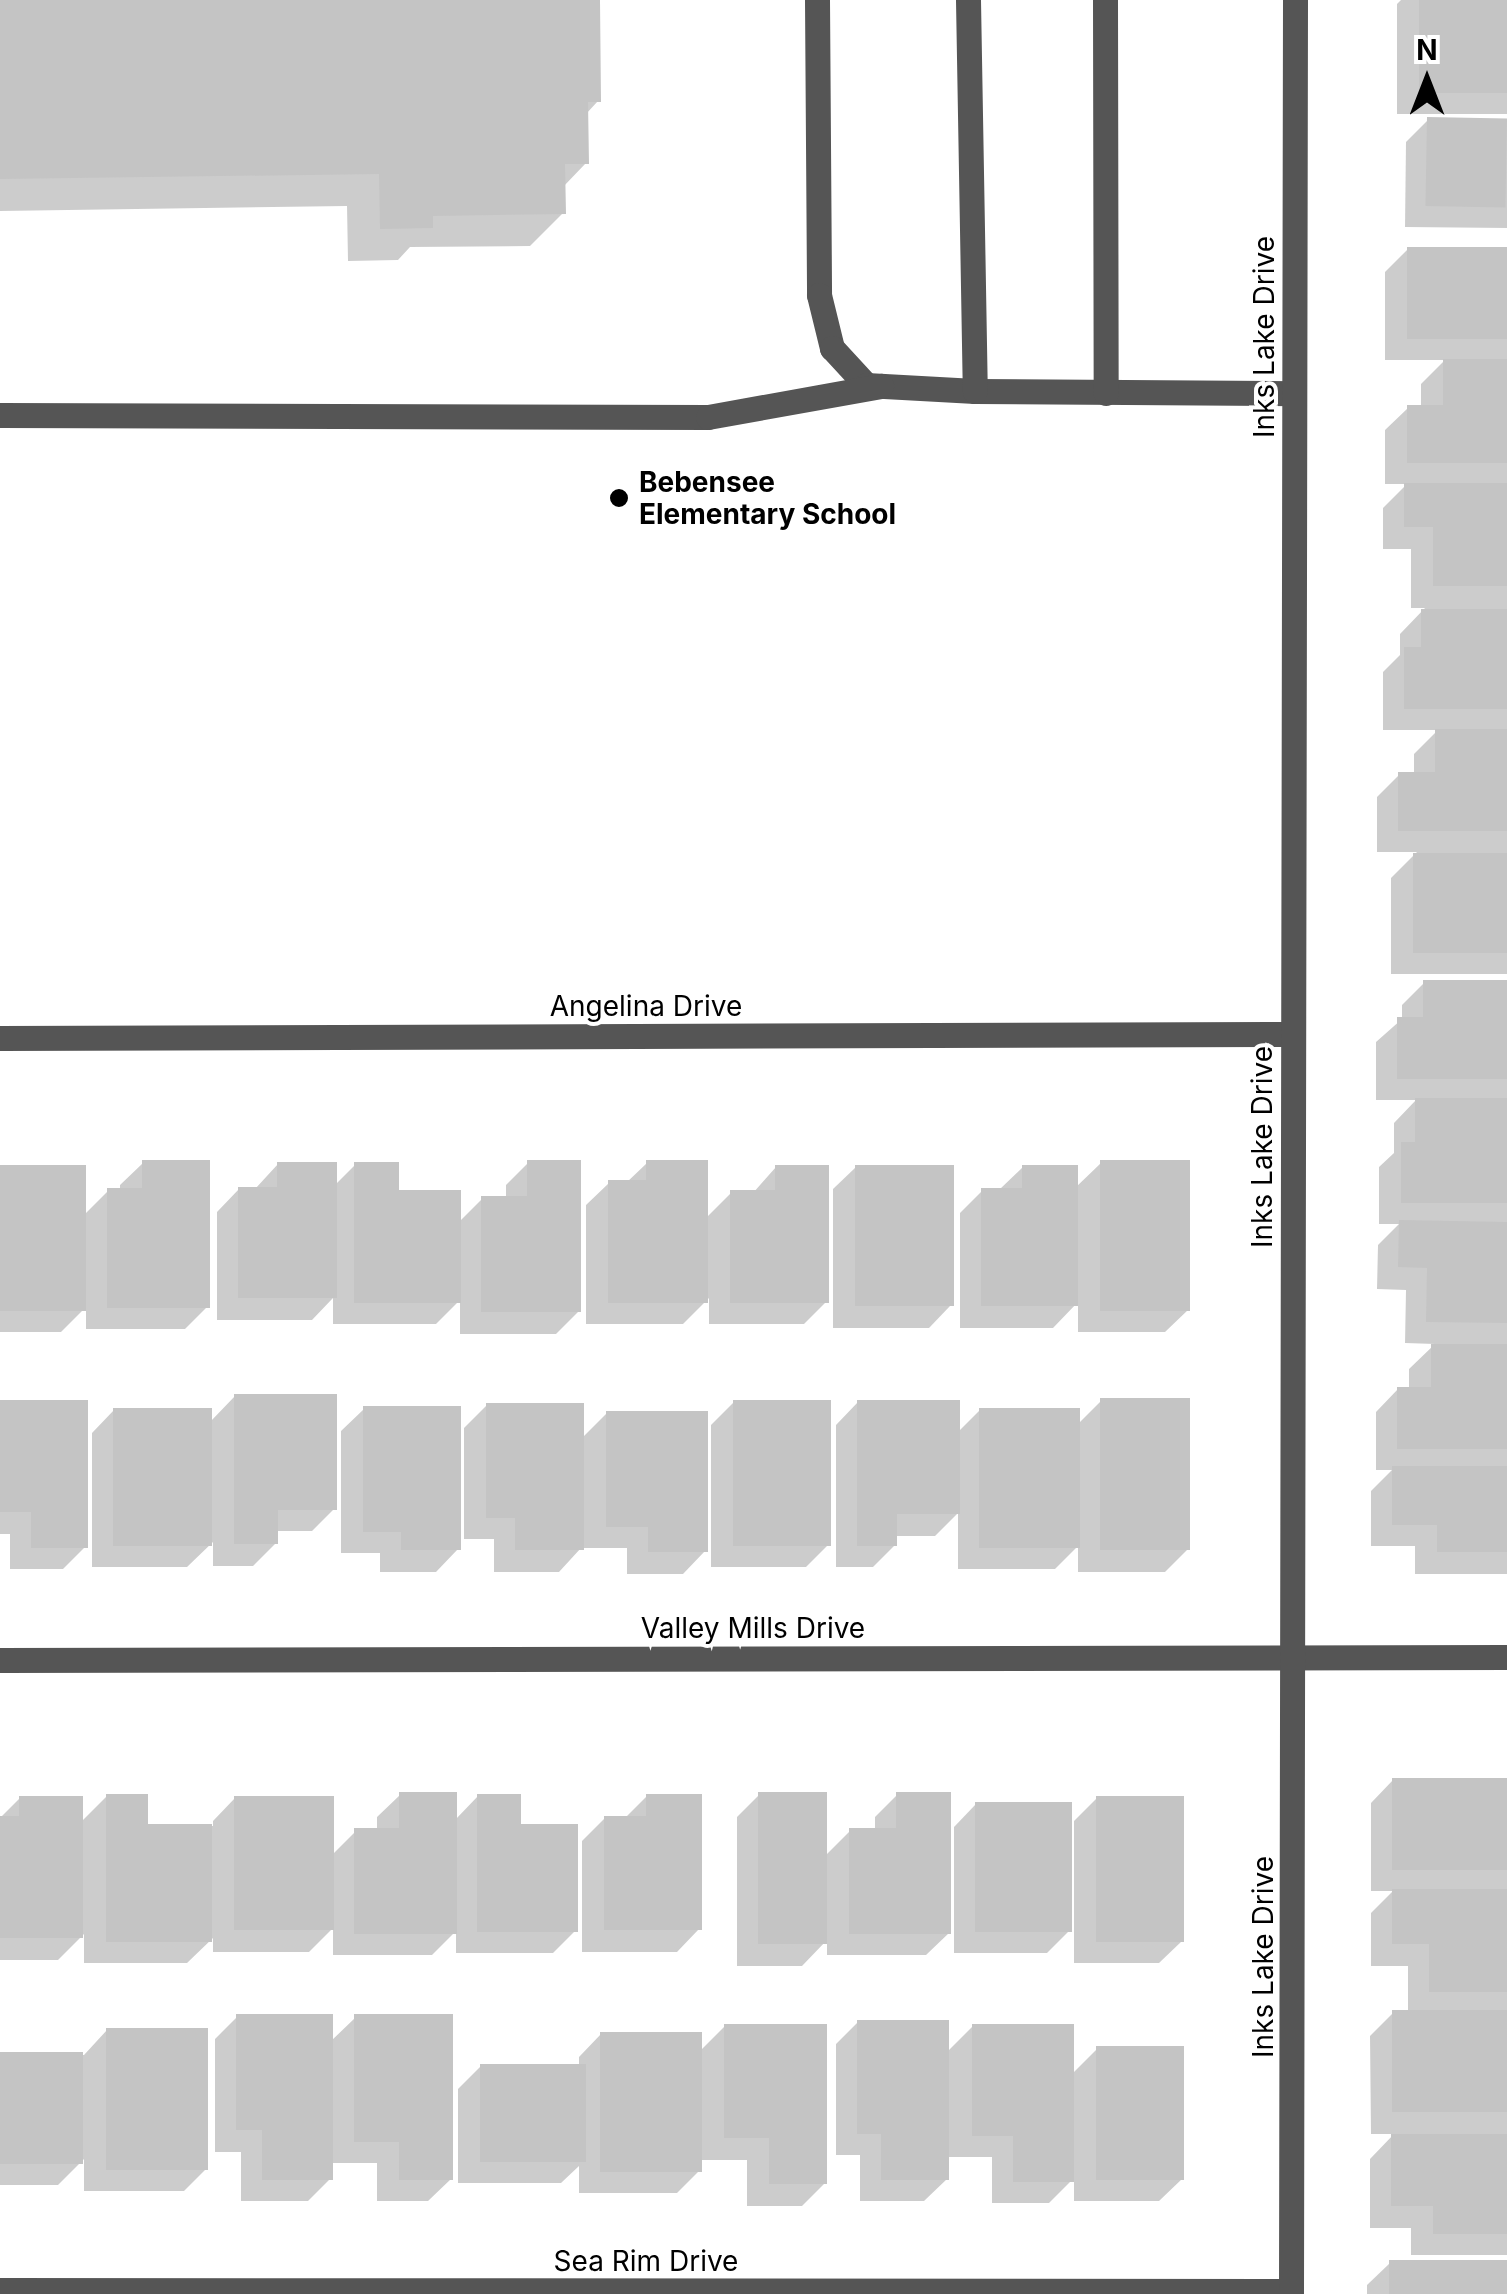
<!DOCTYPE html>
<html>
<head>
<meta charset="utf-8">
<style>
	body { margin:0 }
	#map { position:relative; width:1507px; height:2294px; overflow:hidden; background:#fff; font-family:Inter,sans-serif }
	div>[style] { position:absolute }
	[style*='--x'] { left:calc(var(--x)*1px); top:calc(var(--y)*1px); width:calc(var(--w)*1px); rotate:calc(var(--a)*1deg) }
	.shadow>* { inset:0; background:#0003 }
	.building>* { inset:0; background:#c4c4c4; transform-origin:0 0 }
	.minor>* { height:25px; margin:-12.5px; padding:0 12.5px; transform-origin:12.5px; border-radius:12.5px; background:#555 }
	.dots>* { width:28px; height:28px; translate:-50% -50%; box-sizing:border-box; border:5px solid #fff; border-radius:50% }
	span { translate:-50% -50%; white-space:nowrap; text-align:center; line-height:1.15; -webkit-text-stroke:8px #fff; paint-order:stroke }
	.street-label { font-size:28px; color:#000 }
	.poi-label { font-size:28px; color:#000; font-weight:700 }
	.left { translate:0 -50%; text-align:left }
	.north { position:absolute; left:1377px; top:30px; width:100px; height:100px; -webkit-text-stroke:8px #fff; paint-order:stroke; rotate:0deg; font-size:28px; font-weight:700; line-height:40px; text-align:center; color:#000 }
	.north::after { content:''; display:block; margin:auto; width:35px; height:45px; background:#000; clip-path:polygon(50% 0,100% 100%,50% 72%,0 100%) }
</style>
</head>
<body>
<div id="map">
	<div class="shadow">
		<div style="clip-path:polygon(0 0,597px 0,598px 101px,586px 114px,586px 163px,563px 187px,563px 213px,530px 246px,410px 247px,398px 260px,348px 261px,347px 206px,0 211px)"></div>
		<div style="clip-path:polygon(1401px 0,1507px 0,1507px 114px,1397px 114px,1397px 4px)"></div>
		<div style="clip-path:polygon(1428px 120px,1507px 120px,1507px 228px,1405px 227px,1406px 142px)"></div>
		<div style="clip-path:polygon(1408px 249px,1507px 249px,1507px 974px,1391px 974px,1391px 878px,1417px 852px,1377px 852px,1377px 797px,1399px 775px,1414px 775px,1414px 754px,1438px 730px,1383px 730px,1383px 672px,1400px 655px,1400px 634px,1425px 608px,1411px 608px,1411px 549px,1383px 549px,1383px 508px,1407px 484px,1385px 484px,1385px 430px,1408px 408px,1421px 408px,1421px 384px,1445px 360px,1385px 360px,1385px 272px)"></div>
		<div style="clip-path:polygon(1424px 983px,1507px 983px,1507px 1574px,1415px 1574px,1415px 1546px,1371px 1546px,1371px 1491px,1392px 1470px,1376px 1470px,1376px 1412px,1398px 1389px,1409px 1389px,1409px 1369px,1435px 1344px,1405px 1343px,1406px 1290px,1377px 1289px,1378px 1245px,1399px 1224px,1379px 1224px,1379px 1167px,1394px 1153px,1394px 1123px,1416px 1100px,1376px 1100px,1376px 1042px,1402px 1019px,1402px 1005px)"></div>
		<div style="clip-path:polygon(143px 1163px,207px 1307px,185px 1329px,86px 1329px,86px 1307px,61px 1332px,0 1332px,0 1167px,83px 1216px,108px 1191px,120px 1191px,120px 1185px)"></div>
		<div style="clip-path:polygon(528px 1163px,579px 1311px,556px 1334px,460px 1334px,460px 1300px,436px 1324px,333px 1324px,333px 1298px,312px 1320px,217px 1320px,217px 1212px,239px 1189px,255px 1189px,278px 1164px,334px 1186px,356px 1164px,396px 1193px,458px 1223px,482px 1199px,506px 1199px,506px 1185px)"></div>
		<div style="clip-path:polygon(647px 1163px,705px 1219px,731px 1193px,753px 1193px,776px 1167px,826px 1302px,804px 1324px,709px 1324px,709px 1298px,683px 1324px,586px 1324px,586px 1205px,609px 1183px,626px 1183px)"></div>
		<div style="clip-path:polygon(1101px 1163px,1188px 1310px,1165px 1332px,1078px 1332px,1078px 1302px,1053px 1328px,960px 1328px,960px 1213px,982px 1191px,1000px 1189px,1023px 1167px,1075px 1188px)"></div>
		<div style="clip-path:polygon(856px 1167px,951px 1305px,929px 1328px,833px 1328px,833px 1189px)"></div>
		<div style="clip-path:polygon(235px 1396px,334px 1509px,312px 1531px,276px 1531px,276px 1543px,253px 1566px,213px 1566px,213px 1542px,187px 1567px,92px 1567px,92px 1433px,114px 1410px,210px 1422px)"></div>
		<div style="clip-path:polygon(1101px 1401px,1188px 1549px,1165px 1572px,1078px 1572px,1078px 1546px,1055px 1569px,958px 1569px,958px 1513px,935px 1536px,895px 1536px,895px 1545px,873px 1567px,836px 1567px,836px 1425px,858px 1402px,957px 1433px,980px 1410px,1078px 1424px)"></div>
		<div style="clip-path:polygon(0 1402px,85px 1547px,63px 1569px,10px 1569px,10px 1534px,0 1534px)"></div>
		<div style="clip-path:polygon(734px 1402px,828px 1545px,806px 1567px,711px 1567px,711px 1425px)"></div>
		<div style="clip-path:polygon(487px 1405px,581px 1439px,607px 1413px,705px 1551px,683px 1574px,627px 1574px,627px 1548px,581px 1548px,559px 1572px,494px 1572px,494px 1539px,464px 1539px,464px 1428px)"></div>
		<div style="clip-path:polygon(364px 1409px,458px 1549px,436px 1572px,380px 1572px,380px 1553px,341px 1553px,341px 1431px)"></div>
		<div style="clip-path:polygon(1393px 1780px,1507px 1780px,1507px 2255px,1411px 2255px,1411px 2228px,1370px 2228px,1370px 2159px,1394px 2134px,1371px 2134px,1370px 2036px,1393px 2013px,1408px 2013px,1408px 1966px,1371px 1966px,1371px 1913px,1393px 1891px,1371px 1891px,1371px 1803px)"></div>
		<div style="clip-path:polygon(400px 1795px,455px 1820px,478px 1796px,519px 1826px,575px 1931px,553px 1953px,456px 1953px,456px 1931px,432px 1955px,333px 1955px,333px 1928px,309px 1952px,213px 1952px,213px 1938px,187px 1963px,84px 1963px,84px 1934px,58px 1960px,0 1960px,0 1818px,20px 1798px,81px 1822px,107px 1796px,145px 1826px,213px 1826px,213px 1821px,235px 1798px,332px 1855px,356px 1831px,377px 1831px,377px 1817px)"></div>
		<div style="clip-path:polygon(759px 1795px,825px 1856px,850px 1831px,875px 1831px,875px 1817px,897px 1795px,949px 1933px,926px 1955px,827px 1955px,827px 1940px,802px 1966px,737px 1966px,737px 1817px)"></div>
		<div style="clip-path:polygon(647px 1796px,699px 1929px,677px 1952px,582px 1952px,582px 1841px,605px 1818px,625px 1818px)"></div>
		<div style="clip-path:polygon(1097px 1798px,1182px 1941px,1159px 1963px,1074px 1963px,1074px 1821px)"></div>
		<div style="clip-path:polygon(976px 1804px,1069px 1931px,1047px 1953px,954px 1953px,954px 1827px)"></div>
		<div style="clip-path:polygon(237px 2017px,330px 2042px,356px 2017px,451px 2179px,428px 2201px,377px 2201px,377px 2163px,330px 2163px,330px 2179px,308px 2201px,241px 2201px,241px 2152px,215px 2152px,215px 2039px)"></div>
		<div style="clip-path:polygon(858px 2022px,947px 2052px,973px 2026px,1072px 2074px,1097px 2049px,1182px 2179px,1159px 2201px,1074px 2201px,1074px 2178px,1049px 2203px,992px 2203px,992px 2157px,947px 2157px,947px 2179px,924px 2201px,860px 2201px,860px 2155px,836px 2155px,836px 2044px)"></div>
		<div style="clip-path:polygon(725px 2026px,825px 2183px,802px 2206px,747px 2206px,747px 2160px,699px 2160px,699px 2171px,677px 2193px,579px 2193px,579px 2166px,561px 2183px,458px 2183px,458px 2089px,481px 2066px,579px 2066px,579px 2057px,601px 2034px,699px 2052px)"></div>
		<div style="clip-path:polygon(107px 2030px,206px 2169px,184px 2191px,84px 2191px,84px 2159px,58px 2185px,0 2185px,0 2055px,84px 2055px)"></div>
		<div style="clip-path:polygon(1390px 2263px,1507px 2263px,1507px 2294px,1367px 2294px,1367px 2285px)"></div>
	</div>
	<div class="building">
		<div style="clip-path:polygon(0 0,600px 0,601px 102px,588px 102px,589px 164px,565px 164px,566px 214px,433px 216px,433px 228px,380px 229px,379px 174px,0 179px)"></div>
		<div style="left:1419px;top:0;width:88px;height:93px"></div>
		<div style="left:1427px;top:117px;width:80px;height:89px;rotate:1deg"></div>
		<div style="left:1407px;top:247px;width:100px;height:92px"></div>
		<div style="clip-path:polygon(1443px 359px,1507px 359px,1507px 463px,1407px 463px,1407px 405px,1443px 405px)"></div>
		<div style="clip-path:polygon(1404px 483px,1507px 483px,1507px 586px,1433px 586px,1433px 527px,1404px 527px)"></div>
		<div style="clip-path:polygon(1421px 609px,1507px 609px,1507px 709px,1404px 709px,1404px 647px,1421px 647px)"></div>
		<div style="clip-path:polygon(1435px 729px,1507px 729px,1507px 831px,1398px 831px,1398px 772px,1435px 772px)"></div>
		<div style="left:1413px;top:853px;width:94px;height:100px"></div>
		<div style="clip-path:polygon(1423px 980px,1507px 980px,1507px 1079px,1397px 1079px,1397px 1017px,1423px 1017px)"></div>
		<div style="clip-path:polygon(1415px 1098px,1507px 1098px,1507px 1203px,1401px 1203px,1401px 1142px,1415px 1142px)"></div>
		<div style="clip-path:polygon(142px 1160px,210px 1160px,210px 1308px,107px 1308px,107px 1188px,142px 1188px)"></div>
		<div style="clip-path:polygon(527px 1160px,581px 1160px,581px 1312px,481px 1312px,481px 1196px,527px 1196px)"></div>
		<div style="clip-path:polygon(646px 1160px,708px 1160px,708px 1303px,608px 1303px,608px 1180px,646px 1180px)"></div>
		<div style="left:1100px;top:1160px;width:90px;height:151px"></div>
		<div style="clip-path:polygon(277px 1162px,337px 1162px,337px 1298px,238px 1298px,238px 1187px,277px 1187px)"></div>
		<div style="clip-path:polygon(354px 1162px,399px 1162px,399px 1190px,461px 1190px,461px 1303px,354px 1303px)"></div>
		<div style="left:0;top:1165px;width:86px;height:146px"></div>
		<div style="clip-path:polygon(775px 1165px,829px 1165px,829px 1303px,730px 1303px,730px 1190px,775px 1190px)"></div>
		<div style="left:855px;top:1165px;width:99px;height:141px"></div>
		<div style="clip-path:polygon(1022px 1165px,1078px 1165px,1078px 1306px,981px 1306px,981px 1188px,1022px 1188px)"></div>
		<div style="clip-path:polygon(1399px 1220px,1507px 1222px,1507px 1323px,1426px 1322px,1427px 1268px,1398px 1267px)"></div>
		<div style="clip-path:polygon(1431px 1344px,1507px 1344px,1507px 1449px,1397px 1449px,1397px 1387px,1431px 1387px)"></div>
		<div style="clip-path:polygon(234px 1394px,337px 1394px,337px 1510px,278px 1510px,278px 1544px,234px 1544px)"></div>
		<div style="left:1100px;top:1398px;width:90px;height:152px"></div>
		<div style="clip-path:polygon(0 1400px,88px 1400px,88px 1548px,31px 1548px,31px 1512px,0 1512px)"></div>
		<div style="left:733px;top:1400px;width:98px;height:146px"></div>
		<div style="clip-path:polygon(857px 1400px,960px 1400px,960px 1514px,897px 1514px,897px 1546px,857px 1546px)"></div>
		<div style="clip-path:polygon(486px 1403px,584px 1403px,584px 1550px,515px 1550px,515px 1518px,486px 1518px)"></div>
		<div style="clip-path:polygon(363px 1406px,461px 1406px,461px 1550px,401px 1550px,401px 1532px,363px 1532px)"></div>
		<div style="left:113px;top:1408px;width:99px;height:138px"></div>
		<div style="left:979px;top:1408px;width:101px;height:140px"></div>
		<div style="clip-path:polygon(606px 1411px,708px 1411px,708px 1552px,648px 1552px,648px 1527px,606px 1527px)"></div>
		<div style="clip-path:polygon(1392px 1466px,1507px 1466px,1507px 1552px,1437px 1552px,1437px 1525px,1392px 1525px)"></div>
		<div style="left:1392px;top:1778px;width:115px;height:92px"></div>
		<div style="clip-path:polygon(399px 1792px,457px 1792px,457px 1934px,354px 1934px,354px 1828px,399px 1828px)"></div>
		<div style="left:758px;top:1792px;width:69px;height:152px"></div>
		<div style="clip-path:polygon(896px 1792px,951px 1792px,951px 1934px,849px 1934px,849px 1828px,896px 1828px)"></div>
		<div style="clip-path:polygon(106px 1794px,148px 1794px,148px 1824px,212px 1824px,212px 1942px,106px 1942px)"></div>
		<div style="clip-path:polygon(477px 1794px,521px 1794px,521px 1824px,578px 1824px,578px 1932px,477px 1932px)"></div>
		<div style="clip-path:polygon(646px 1794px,702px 1794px,702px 1930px,604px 1930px,604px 1816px,646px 1816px)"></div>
		<div style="clip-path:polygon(19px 1796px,83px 1796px,83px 1938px,0 1938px,0 1816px,19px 1816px)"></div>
		<div style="left:234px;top:1796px;width:100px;height:134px"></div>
		<div style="left:1096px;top:1796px;width:88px;height:146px"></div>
		<div style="left:975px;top:1802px;width:97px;height:130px"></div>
		<div style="clip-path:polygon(1392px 1889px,1507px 1889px,1507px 1992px,1429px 1992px,1429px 1944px,1392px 1944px)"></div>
		<div style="left:1507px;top:2010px;width:102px;height:115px;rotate:90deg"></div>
		<div style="clip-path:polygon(236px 2014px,333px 2014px,333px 2180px,262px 2180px,262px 2130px,236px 2130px)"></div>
		<div style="clip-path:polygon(354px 2014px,453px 2014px,453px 2180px,399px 2180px,399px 2142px,354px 2142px)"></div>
		<div style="clip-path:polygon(857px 2020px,949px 2020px,949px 2180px,881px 2180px,881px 2134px,857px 2134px)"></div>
		<div style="clip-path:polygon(724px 2024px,827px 2024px,827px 2184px,769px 2184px,769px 2138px,724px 2138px)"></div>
		<div style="clip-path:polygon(972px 2024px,1074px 2024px,1074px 2182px,1013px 2182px,1013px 2136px,972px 2136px)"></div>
		<div style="left:106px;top:2028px;width:102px;height:142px"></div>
		<div style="left:600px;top:2032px;width:102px;height:140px"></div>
		<div style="left:1096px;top:2046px;width:88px;height:134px"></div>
		<div style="left:0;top:2052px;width:83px;height:112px"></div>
		<div style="left:480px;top:2064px;width:106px;height:98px"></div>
		<div style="clip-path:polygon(1391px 2134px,1507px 2134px,1507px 2234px,1433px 2234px,1433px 2206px,1391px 2206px)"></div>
		<div style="left:1389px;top:2260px;width:118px;height:34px"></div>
	</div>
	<div class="minor">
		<div style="--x:817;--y:0;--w:295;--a:89.6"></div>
		<div style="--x:819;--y:295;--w:55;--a:76.2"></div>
		<div style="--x:832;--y:348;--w:50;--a:47.4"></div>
		<div style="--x:866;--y:385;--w:109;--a:3.2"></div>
		<div style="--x:975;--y:391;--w:319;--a:0.4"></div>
		<div style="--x:968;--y:0;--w:391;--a:89"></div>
		<div style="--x:1105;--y:0;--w:393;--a:89.9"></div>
		<div style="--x:0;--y:415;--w:708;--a:0.16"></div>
		<div style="--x:708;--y:417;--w:176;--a:-10.2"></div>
		<div style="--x:0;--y:1038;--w:1291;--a:-0.18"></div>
		<div style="--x:0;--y:1660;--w:1507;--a:-0.11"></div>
		<div style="--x:0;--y:2290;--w:1291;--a:0.04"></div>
		<div style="--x:1291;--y:2294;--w:2294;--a:-89.9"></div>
	</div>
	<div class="dots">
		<div style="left:619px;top:498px;background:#000"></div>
	</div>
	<div class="street-label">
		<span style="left:1264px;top:337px;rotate:-90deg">Inks Lake Drive</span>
		<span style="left:646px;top:1006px">Angelina Drive</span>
		<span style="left:1262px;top:1147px;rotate:-90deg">Inks Lake Drive</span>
		<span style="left:753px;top:1628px">Valley Mills Drive</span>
		<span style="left:1263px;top:1957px;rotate:-90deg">Inks Lake Drive</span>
		<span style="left:646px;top:2261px">Sea Rim Drive</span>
	</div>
	<div class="poi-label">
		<span class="left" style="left:639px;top:498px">Bebensee<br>Elementary School</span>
	</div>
	<div class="north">N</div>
</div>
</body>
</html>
